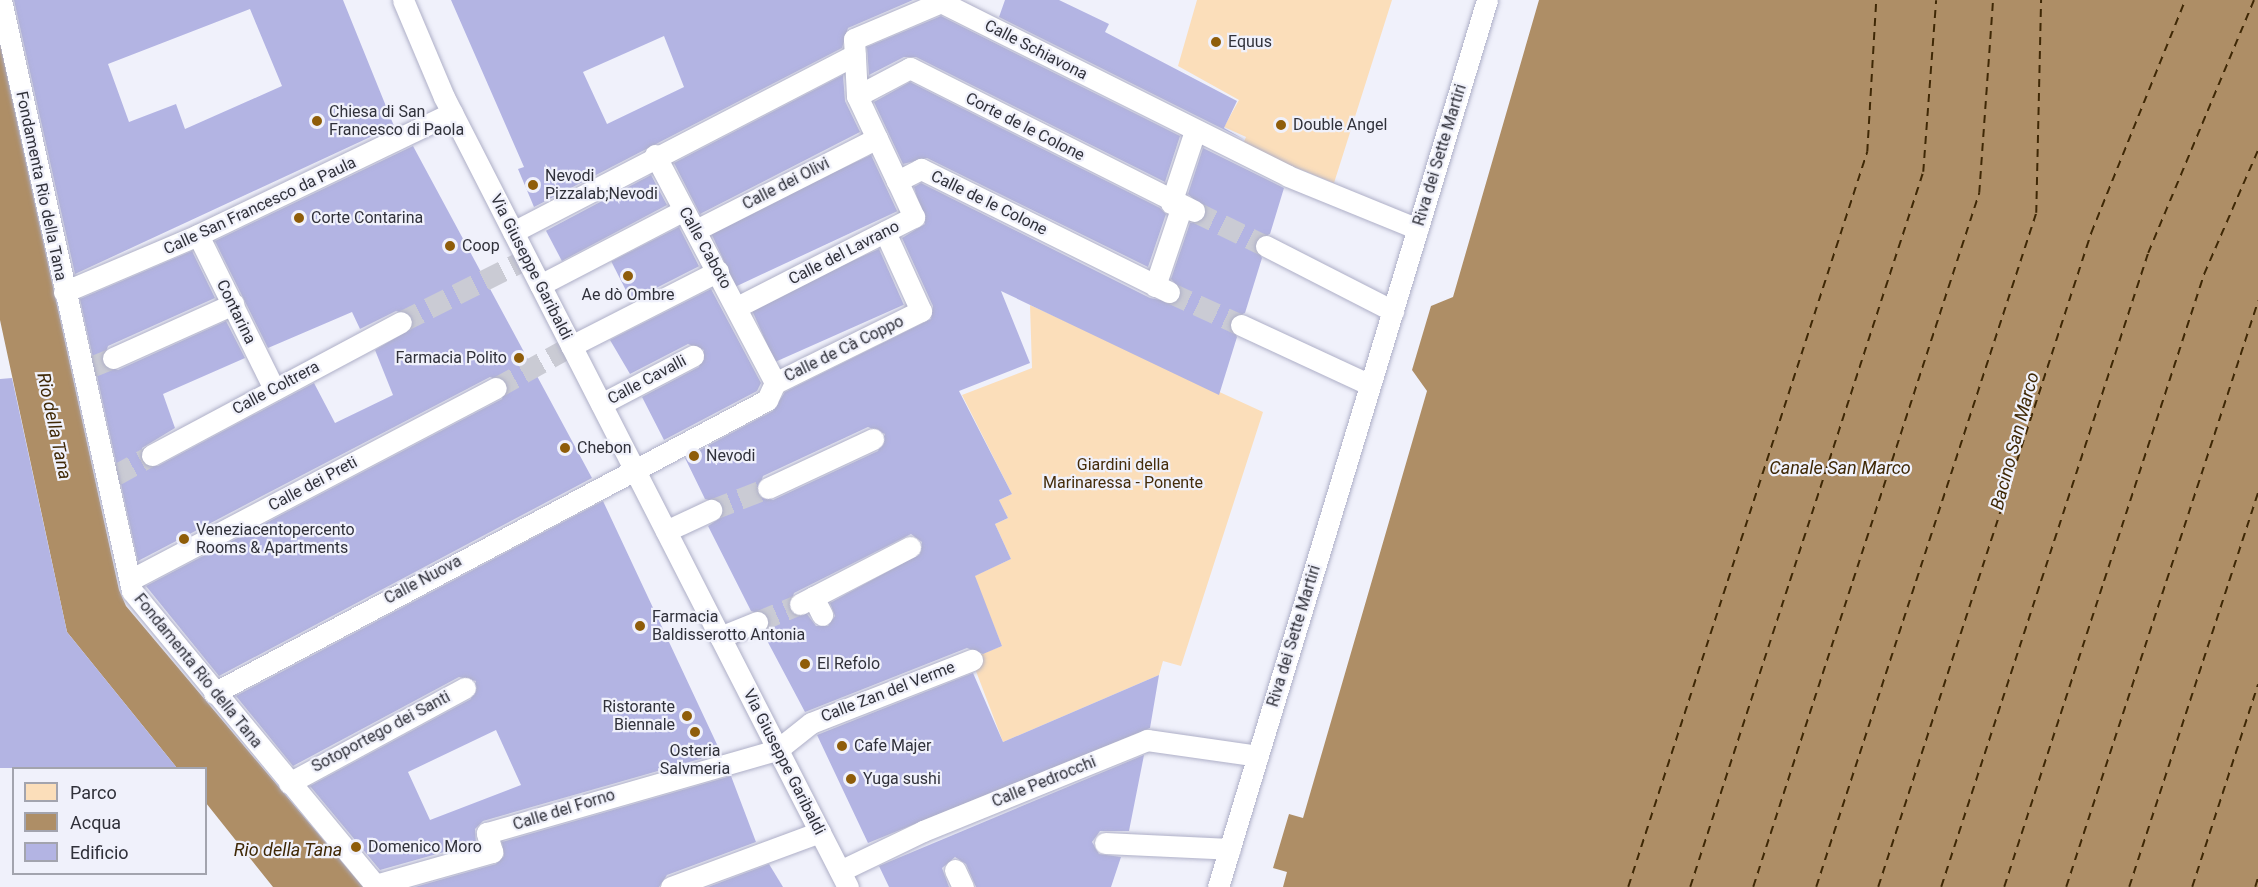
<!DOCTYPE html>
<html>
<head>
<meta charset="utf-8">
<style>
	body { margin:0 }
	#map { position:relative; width:2258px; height:887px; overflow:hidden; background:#f0f1fb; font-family:Roboto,sans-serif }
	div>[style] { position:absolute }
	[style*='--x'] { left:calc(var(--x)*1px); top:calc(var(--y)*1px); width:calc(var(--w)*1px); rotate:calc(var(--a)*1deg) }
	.green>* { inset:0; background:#fbdeba }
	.water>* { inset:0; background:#ae8e66 }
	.ferry>* { height:1.5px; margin-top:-0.75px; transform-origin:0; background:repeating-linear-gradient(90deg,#3f2805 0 8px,transparent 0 14px) }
	.building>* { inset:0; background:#b3b4e3; transform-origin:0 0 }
	.pedestrian-tunnel>* { height:21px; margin-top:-10.5px; transform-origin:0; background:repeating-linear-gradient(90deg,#cacbd4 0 21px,transparent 0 31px) }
	.roads { filter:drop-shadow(0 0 2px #aeafc7) drop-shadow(0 0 2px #aeafc7) }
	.pedestrian>* { height:21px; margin:-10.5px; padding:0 10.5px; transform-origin:10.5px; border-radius:10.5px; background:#fff }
	.dots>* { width:16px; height:16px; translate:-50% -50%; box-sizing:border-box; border:3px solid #f0f1fb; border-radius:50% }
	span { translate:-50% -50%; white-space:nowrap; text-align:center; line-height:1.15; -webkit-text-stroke:4.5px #f0f1fb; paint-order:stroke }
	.poi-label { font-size:16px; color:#30313a }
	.left { translate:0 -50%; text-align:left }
	.right { translate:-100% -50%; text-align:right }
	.street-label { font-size:16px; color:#30313a }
	.park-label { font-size:16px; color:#442c0a }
	.water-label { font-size:18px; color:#3f2805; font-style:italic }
	.legend { position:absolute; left:12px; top:767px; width:195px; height:108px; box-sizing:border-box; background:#f0f1fb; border:2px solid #a3a4ae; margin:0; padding:8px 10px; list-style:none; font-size:18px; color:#30313a }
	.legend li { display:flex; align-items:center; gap:12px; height:30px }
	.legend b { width:30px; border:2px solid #a3a4ae }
</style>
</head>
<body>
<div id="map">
	<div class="green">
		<div style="clip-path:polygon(1197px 0,1392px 0,1334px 183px,1242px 146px,1246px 137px,1224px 127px,1239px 100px,1178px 66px)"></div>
		<div style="clip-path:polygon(1030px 305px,1263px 412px,1181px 666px,1163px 661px,1159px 675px,1003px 742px,971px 658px,1002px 646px,974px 576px,1011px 559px,995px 524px,1008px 518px,999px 500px,1012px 494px,962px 395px,1032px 368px)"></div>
	</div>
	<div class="water">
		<div style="clip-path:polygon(1539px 0,2258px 0,2258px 887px,1283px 887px,1287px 872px,1273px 868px,1289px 814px,1303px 818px,1427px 391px,1412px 370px,1431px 306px,1453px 297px)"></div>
		<div style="clip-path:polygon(0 44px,119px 590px,126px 606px,363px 887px,273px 887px,206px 803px,206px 768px,177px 768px,67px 632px,0 320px)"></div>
	</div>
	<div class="ferry">
		<div style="--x:1628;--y:887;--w:773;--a:-71.99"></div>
		<div style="--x:1867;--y:152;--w:152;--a:-86.6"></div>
		<div style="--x:1690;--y:887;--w:752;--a:-71.95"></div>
		<div style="--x:1923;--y:172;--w:172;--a:-85.7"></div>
		<div style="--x:1753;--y:887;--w:730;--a:-71.96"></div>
		<div style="--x:1979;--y:193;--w:194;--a:-85.9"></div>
		<div style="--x:1816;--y:887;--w:709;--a:-71.92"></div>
		<div style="--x:2036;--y:213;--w:213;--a:-88.7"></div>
		<div style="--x:1878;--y:887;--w:688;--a:-71.96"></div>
		<div style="--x:2091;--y:233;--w:251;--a:-68"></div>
		<div style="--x:1941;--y:887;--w:667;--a:-71.92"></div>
		<div style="--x:2148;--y:253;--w:274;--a:-67.3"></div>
		<div style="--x:2004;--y:887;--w:645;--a:-71.93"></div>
		<div style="--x:2204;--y:274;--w:135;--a:-66.5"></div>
		<div style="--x:2066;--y:887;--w:617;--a:-71.86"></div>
		<div style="--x:2129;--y:887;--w:415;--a:-71.9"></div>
		<div style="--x:2192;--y:887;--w:213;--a:-72"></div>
		<div style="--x:2255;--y:887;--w:10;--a:-73"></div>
	</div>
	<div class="building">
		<div style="clip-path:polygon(evenodd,14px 0,343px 0,394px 126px,75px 274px,14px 0,250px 9px,282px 86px,185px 129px,176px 104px,129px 122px,108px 64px,250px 9px)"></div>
		<div style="clip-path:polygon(evenodd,451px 0,913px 0,848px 28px,842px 48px,534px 207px,518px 169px,524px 167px,451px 0,664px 36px,684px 87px,607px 124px,583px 72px,664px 36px)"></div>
		<div style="clip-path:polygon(1005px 0,1059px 0,1109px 24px,1105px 32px,1237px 101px,1224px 128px,1245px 140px,999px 17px)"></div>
		<div style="clip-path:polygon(941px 16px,1180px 136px,1165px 182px,916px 57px,904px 57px,869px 75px,867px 47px)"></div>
		<div style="clip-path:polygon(843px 75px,845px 101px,860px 132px,700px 214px,674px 163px)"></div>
		<div style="clip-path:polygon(910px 82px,1160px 208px,1166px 214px,1148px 267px,927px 158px,903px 164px,874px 102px)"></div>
		<div style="clip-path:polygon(413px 146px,592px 478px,219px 676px,146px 586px,502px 399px,507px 383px,490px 377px,138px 561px,80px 299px,192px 251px,215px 298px,108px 346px,102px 364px,118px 370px,226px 321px,245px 358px,163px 394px,175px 428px,142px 448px,146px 466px,158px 466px,314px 383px,335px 423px,393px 395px,375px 350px,411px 329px,412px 316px,396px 311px,360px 329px,352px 312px,268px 348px,215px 241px)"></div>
		<div style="clip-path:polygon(evenodd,1203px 148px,1284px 188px,1270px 234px,1254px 241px,1262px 258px,1245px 313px,1229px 320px,1237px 337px,1219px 395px,1001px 291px,1030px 363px,959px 391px,1012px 494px,999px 500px,1008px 518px,995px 524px,1011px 559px,975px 576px,1002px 646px,983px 654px,967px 648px,805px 712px,763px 633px,769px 617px,751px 611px,708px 526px,722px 517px,722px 504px,705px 499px,685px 458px,773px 411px,785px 392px,931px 319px,933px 306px,902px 238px,925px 224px,914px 187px,921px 183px,1150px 298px,1176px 303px,1182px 291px,1171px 279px,1190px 223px,1201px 221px,1207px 211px,1188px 194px,1203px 148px,868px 427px,885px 434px,878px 451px,773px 500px,757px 494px,763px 476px,868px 427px,1203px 148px,911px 534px,922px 542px,920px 554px,830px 603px,835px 616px,828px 626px,816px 626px,807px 614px,789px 610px,794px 593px,911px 534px)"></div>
		<div style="left:871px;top:155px;width:62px;height:178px;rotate:65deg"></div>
		<div style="left:651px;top:175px;width:34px;height:119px;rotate:62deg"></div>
		<div style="left:679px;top:227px;width:44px;height:76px;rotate:63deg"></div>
		<div style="left:879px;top:249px;width:61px;height:141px;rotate:66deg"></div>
		<div style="clip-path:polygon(711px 289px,761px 383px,757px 391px,664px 440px,642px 397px,699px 367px,704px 350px,688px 344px,630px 374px,610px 340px)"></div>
		<div style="clip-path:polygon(12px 378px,67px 632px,177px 768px,0 768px,0 379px)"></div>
		<div style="clip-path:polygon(evenodd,603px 501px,721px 753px,483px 821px,475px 829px,476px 843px,380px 870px,310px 786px,471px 699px,476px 681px,459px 677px,293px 766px,236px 696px,603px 501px,496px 730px,521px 785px,430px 820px,408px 772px,496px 730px)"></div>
		<div style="clip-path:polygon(973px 673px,1003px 742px,1159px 675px,1150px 728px,868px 843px,817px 735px)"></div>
		<div style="clip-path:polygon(1144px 755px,1129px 831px,1100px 831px,1092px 842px,1099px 854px,1121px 857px,1111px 887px,976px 887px,966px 864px,955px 857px,942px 868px,949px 887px,889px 887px,879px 866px)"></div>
		<div style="clip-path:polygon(731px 776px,756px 842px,667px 875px,659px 887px,415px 887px,496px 864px,504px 856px,502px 842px)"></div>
		<div style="clip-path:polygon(769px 864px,783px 887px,708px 887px)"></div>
	</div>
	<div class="pedestrian-tunnel">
		<div style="--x:1194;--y:211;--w:80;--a:25.9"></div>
		<div style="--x:1169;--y:292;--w:79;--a:24.6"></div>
		<div style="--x:401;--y:322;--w:140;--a:-26.7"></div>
		<div style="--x:91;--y:367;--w:24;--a:-22"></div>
		<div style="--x:496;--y:388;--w:86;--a:-29.2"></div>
		<div style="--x:114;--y:476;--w:43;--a:-28.9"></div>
		<div style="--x:711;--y:510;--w:61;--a:-21.1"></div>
		<div style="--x:757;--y:622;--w:47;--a:-22.7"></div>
	</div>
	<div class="roads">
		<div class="pedestrian">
			<div style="--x:1;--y:0;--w:605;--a:77.5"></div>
			<div style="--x:132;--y:591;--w:384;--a:50.4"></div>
			<div style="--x:403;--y:0;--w:105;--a:67.1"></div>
			<div style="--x:444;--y:97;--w:887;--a:62.92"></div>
			<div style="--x:857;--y:96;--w:60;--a:-27.8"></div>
			<div style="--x:910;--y:68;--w:318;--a:26.7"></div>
			<div style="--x:655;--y:155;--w:258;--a:62.2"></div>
			<div style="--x:1171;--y:203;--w:76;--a:-71.6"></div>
			<div style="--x:696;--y:230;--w:203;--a:-26.9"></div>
			<div style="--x:513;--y:232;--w:385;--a:-27.4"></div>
			<div style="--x:198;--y:235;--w:172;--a:63.7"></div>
			<div style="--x:1266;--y:246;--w:143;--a:27.1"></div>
			<div style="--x:540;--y:285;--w:162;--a:-27.5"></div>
			<div style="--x:1155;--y:286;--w:84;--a:-71.4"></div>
			<div style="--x:64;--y:292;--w:146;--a:-23"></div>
			<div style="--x:198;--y:235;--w:282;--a:-25.7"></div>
			<div style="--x:1169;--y:292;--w:277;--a:-153.6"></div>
			<div style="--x:921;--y:169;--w:27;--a:153"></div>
			<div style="--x:897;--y:181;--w:94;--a:-115.2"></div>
			<div style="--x:857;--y:96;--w:57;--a:-93"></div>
			<div style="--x:854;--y:39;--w:95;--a:-23"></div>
			<div style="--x:941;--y:2;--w:388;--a:26.6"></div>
			<div style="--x:1288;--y:176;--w:140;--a:22.2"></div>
			<div style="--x:737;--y:307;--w:199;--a:-27"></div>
			<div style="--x:914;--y:217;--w:40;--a:-115"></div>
			<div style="--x:1241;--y:325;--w:142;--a:24.9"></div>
			<div style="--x:571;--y:346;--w:165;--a:-27"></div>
			<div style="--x:113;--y:358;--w:132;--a:-24.2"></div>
			<div style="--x:601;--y:404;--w:104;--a:-27.6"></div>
			<div style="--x:152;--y:455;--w:282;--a:-28.1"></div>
			<div style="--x:768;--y:488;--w:116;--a:-25"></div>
			<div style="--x:666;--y:531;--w:50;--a:-25"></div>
			<div style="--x:130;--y:580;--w:413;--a:-27.7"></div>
			<div style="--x:813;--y:597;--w:20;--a:63"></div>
			<div style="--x:800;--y:604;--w:124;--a:-27.4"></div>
			<div style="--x:720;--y:637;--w:40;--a:-22"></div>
			<div style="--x:214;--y:693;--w:626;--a:-27.92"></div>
			<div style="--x:767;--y:400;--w:19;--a:-65"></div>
			<div style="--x:775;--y:383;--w:163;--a:-26.3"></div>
			<div style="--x:921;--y:311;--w:87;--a:-114.5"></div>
			<div style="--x:289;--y:783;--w:200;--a:-28.4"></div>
			<div style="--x:1105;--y:843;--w:125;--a:2.7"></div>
			<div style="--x:955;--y:870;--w:19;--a:65"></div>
			<div style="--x:840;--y:871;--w:92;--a:-25.7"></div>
			<div style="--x:923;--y:831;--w:242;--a:-22.1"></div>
			<div style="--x:1147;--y:740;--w:112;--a:8.2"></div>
			<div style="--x:375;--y:885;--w:122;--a:-15.8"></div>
			<div style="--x:492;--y:852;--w:20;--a:-105"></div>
			<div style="--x:487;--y:833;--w:302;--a:-16"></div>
			<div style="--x:777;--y:750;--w:43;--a:-38.5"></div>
			<div style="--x:811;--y:723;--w:173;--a:-21.4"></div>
			<div style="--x:671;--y:887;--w:159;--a:-20.3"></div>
			<div style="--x:1218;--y:887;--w:927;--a:-73.13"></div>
		</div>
	</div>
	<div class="dots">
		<div style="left:1216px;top:42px;background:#8f5d0a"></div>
		<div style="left:317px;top:121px;background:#8f5d0a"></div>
		<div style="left:1281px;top:125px;background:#8f5d0a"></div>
		<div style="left:533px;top:185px;background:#8f5d0a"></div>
		<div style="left:299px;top:218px;background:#8f5d0a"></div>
		<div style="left:450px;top:246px;background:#8f5d0a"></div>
		<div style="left:628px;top:276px;background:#8f5d0a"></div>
		<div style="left:519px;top:358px;background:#8f5d0a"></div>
		<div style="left:565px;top:448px;background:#8f5d0a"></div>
		<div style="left:694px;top:456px;background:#8f5d0a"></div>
		<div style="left:184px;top:539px;background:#8f5d0a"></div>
		<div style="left:640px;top:626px;background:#8f5d0a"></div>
		<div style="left:805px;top:664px;background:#8f5d0a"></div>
		<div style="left:687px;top:716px;background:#8f5d0a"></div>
		<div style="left:695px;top:732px;background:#8f5d0a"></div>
		<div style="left:842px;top:746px;background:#8f5d0a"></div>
		<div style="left:851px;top:779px;background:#8f5d0a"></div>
		<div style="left:356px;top:847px;background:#8f5d0a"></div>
	</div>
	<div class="poi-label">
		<span class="left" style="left:1228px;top:42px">Equus</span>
		<span class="left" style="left:329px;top:121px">Chiesa di San<br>Francesco di Paola</span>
		<span class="left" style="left:1293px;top:125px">Double Angel</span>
		<span class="left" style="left:545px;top:185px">Nevodi<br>Pizzalab;Nevodi</span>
		<span class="left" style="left:311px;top:218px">Corte Contarina</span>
		<span class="left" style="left:462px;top:246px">Coop</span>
		<span style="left:628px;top:295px">Ae dò Ombre</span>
		<span class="right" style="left:507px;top:358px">Farmacia Polito</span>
		<span class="left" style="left:577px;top:448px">Chebon</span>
		<span class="left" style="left:706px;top:456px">Nevodi</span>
		<span class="left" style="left:196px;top:539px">Veneziacentopercento<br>Rooms &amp; Apartments</span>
		<span class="left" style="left:652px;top:626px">Farmacia<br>Baldisserotto Antonia</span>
		<span class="left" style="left:817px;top:664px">El Refolo</span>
		<span class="right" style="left:675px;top:716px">Ristorante<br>Biennale</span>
		<span class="left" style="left:854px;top:746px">Cafe Majer</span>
		<span style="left:695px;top:760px">Osteria<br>Salvmeria</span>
		<span class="left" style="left:863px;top:779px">Yuga sushi</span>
		<span class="left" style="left:368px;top:847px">Domenico Moro</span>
	</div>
	<div class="street-label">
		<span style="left:1036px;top:50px;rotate:27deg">Calle Schiavona</span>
		<span style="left:1025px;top:127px;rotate:27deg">Corte de le Colone</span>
		<span style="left:1440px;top:155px;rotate:-73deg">Riva dei Sette Martiri</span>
		<span style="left:786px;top:184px;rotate:-27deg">Calle dei Olivi</span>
		<span style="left:41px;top:186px;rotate:78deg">Fondamenta Rio della Tana</span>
		<span style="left:989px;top:203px;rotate:26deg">Calle de le Colone</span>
		<span style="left:260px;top:206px;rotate:-25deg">Calle San Francesco da Paula</span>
		<span style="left:705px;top:248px;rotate:61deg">Calle Caboto</span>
		<span style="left:844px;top:253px;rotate:-27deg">Calle del Lavrano</span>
		<span style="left:531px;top:267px;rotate:63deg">Via Giuseppe Garibaldi</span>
		<span style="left:236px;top:312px;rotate:64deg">Contarina</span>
		<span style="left:844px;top:349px;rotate:-26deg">Calle de Cà Coppo</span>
		<span style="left:647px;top:380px;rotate:-28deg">Calle Cavalli</span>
		<span style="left:276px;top:388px;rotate:-28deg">Calle Coltrera</span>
		<span style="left:313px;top:484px;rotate:-28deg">Calle dei Preti</span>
		<span style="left:423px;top:580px;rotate:-28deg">Calle Nuova</span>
		<span style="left:1294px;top:636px;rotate:-73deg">Riva dei Sette Martiri</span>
		<span style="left:198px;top:671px;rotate:51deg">Fondamenta Rio della Tana</span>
		<span style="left:888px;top:692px;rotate:-21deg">Calle Zan del Verme</span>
		<span style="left:381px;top:732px;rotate:-28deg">Sotoportego dei Santi</span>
		<span style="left:784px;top:762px;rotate:63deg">Via Giuseppe Garibaldi</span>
		<span style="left:1044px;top:782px;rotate:-22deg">Calle Pedrocchi</span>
		<span style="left:564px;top:810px;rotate:-17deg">Calle del Forno</span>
	</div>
	<div class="park-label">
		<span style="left:1123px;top:474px">Giardini della<br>Marinaressa - Ponente</span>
	</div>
	<div class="water-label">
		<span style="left:54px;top:426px;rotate:78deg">Rio della Tana</span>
		<span style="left:2015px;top:441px;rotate:-75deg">Bacino San Marco</span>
		<span style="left:1840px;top:468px">Canale San Marco</span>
		<span style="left:288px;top:850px">Rio della Tana</span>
	</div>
	<ul class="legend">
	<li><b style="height:16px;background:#fbdeba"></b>Parco</li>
	<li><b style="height:16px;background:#ae8e66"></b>Acqua</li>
	<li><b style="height:16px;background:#b3b4e3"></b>Edificio</li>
	</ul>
</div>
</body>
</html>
